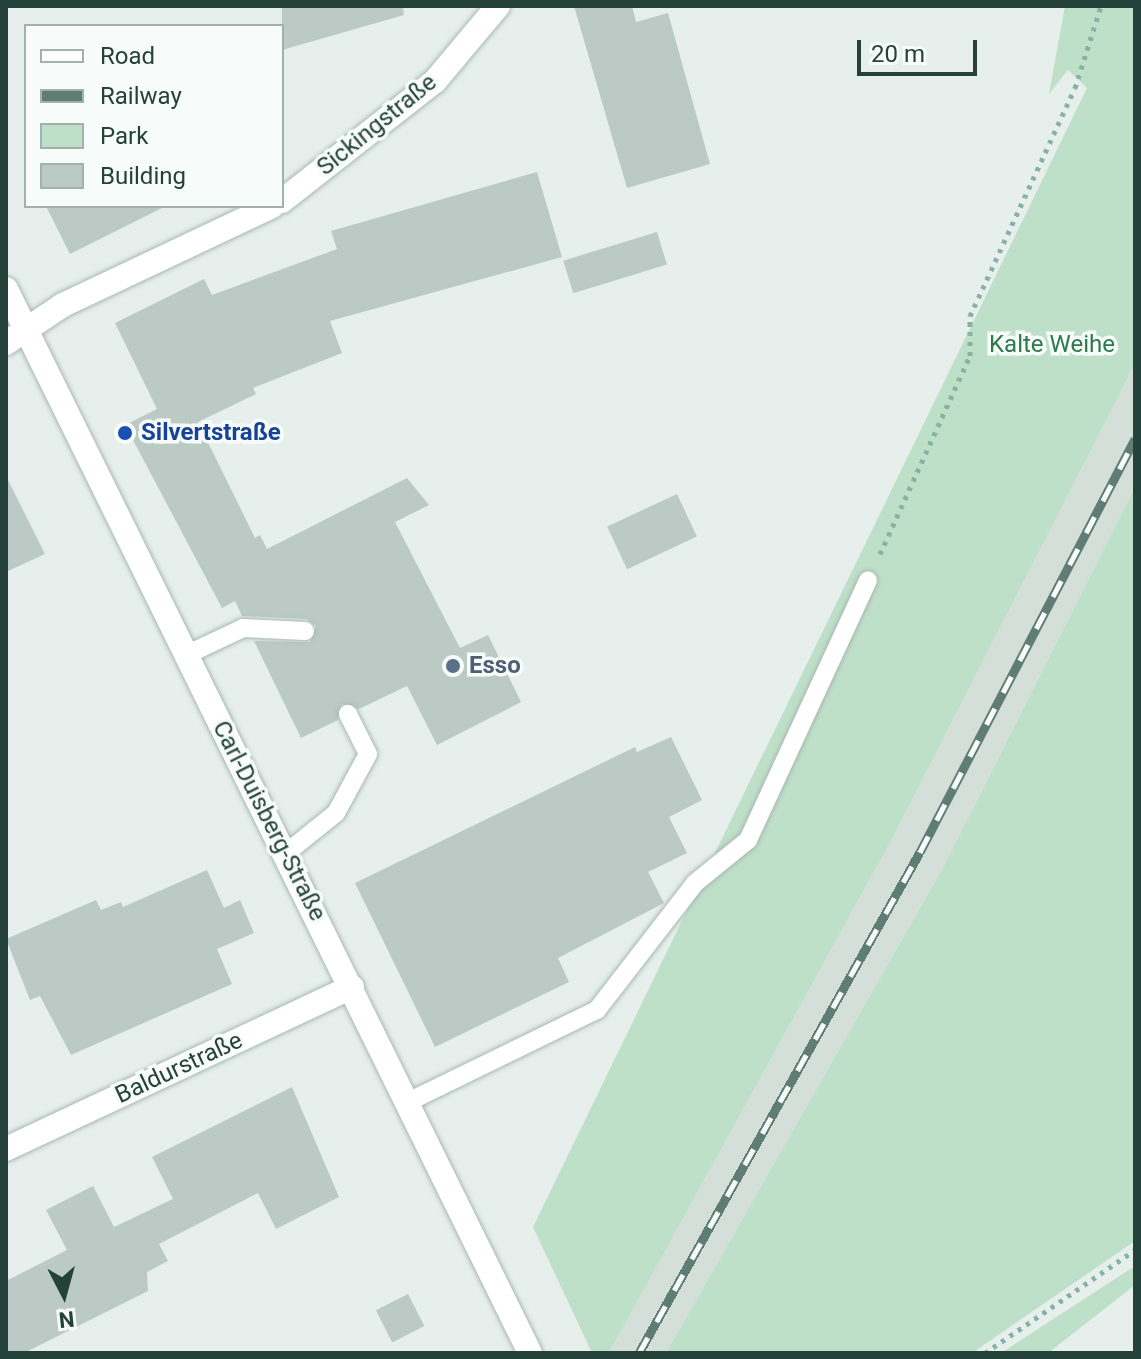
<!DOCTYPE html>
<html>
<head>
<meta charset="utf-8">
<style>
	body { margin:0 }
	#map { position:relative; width:1141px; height:1359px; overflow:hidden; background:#e6efeb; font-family:Roboto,sans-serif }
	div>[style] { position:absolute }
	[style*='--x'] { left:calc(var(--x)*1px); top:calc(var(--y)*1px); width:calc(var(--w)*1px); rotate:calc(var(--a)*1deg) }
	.built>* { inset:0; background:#d4dfda }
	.green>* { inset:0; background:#bfe0c8 }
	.building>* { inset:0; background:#bbcac4; transform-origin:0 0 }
	.path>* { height:5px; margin-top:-2.5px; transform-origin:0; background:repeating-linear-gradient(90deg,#86b3a5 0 4px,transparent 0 10px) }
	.roads { filter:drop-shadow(0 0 2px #a8b8b2) drop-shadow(0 0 2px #a8b8b2) }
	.service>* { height:18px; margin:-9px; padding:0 9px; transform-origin:9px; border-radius:9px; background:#fff }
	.minor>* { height:24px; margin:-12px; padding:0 12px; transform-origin:12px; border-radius:12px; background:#fff }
	.secondary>* { height:24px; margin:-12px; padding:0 12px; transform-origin:12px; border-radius:12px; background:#fff }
	.rail>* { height:9px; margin-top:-4.5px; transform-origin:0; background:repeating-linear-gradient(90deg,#f7fbf9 0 18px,#5f7d75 0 36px); box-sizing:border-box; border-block:2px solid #5f7d75 }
	.dots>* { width:22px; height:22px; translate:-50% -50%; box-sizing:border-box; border:4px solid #f7fbf9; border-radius:50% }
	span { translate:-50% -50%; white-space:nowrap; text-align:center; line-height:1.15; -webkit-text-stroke:7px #f7fbf9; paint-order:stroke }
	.street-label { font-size:24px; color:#24423a }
	.park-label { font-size:24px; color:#2d7a4b }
	.transit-label { font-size:24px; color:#164399; font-weight:700 }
	.left { translate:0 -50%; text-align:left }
	.service-label { font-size:24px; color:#4e5e75; font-weight:700 }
	.frame { position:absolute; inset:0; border:8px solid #24423a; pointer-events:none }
	.legend { position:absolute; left:24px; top:24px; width:260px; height:184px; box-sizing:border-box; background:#f7fbf9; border:2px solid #a3b1ad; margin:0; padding:10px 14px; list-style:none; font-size:24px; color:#24423a }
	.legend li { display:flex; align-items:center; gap:16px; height:40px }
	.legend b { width:40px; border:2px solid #a3b1ad }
	.north { position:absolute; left:24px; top:1255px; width:80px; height:80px; -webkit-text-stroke:6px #f7fbf9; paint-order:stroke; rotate:174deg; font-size:22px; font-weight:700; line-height:32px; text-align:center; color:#24423a }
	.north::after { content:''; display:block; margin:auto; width:28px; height:36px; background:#24423a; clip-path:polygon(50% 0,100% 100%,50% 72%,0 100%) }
	.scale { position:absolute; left:857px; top:40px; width:120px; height:36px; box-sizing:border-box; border:4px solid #24423a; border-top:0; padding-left:10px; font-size:24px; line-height:28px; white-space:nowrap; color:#24423a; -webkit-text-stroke:6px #f7fbf9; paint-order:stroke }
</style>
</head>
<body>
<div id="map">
	<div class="built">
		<div style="clip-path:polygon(1135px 364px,1135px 487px,944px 866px,666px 1353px,609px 1353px,892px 839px)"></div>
	</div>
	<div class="green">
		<div style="clip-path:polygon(1065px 6px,1135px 6px,1135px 364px,892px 839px,609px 1353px,592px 1353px,533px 1227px,1087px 88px,1068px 70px,1049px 94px)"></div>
		<div style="clip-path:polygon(1135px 487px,1135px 1241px,972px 1353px,666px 1353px,944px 866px)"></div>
		<div style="clip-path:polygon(1135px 1266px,1135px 1285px,1048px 1353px,1001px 1353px)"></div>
	</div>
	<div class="building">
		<div style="clip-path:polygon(282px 6px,403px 6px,404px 15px,282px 50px)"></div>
		<div style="clip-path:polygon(574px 6px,632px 6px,636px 22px,668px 13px,710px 164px,627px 188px)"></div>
		<div style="clip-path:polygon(537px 172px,562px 257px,330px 321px,342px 353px,253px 388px,256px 394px,198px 422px,255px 538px,260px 535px,267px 549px,407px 478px,429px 505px,395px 522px,460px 648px,488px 635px,521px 702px,437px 745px,407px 686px,359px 709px,342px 704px,338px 720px,301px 738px,254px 641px,310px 642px,316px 626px,306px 619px,242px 616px,235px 601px,222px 608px,125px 425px,157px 409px,115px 323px,204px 279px,212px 295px,337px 249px,331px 231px)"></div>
		<div style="clip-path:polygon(46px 206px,166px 206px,70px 254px)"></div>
		<div style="left:657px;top:232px;width:34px;height:98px;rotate:73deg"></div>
		<div style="clip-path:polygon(6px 476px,45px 554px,6px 572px)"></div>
		<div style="left:677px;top:494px;width:47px;height:77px;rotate:65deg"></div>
		<div style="clip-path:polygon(671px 737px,702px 800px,669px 817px,687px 853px,648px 872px,664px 903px,558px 958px,569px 982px,435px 1047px,355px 883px,635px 747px,637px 752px)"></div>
		<div style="clip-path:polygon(207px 870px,224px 908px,240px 900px,254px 933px,217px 949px,232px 984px,71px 1055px,40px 996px,30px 1000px,6px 939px,96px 900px,101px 910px,121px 902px,123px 907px)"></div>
		<div style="clip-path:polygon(292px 1087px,339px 1197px,276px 1229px,258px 1193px,159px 1244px,168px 1261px,147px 1272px,148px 1291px,24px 1353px,6px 1353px,6px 1281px,67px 1250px,46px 1210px,93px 1186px,114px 1227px,173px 1199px,152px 1157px)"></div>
		<div style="left:408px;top:1294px;width:36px;height:36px;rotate:63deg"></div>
	</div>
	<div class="path">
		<div style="--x:880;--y:554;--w:217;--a:-65.6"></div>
		<div style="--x:970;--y:356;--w:40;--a:-90"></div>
		<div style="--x:970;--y:316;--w:251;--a:-65.3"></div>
		<div style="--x:1075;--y:88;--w:86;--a:-72.4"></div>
		<div style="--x:985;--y:1353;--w:182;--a:-34.5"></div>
	</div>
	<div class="roads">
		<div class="service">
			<div style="--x:186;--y:655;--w:63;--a:-25.3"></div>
			<div style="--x:243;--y:628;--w:62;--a:2.8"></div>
			<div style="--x:285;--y:854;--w:65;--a:-38.8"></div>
			<div style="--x:336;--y:813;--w:67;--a:-61.5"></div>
			<div style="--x:368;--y:754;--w:45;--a:-116.6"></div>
			<div style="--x:408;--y:1102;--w:210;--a:-26"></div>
			<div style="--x:597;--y:1010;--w:160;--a:-52.3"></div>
			<div style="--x:695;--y:883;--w:68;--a:-39.1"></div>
			<div style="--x:748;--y:840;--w:286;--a:-65.2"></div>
		</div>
		<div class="minor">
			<div style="--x:282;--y:201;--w:194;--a:-38.1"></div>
			<div style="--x:435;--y:81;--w:98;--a:-50"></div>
			<div style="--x:6;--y:343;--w:69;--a:-33.7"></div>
			<div style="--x:63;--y:305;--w:231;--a:-25.3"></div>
			<div style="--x:6;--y:1149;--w:382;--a:-25.1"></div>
		</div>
		<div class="secondary">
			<div style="--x:6;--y:289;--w:1186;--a:63.78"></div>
		</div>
	</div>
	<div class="rail">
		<div style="--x:639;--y:1353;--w:574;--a:-60.71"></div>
		<div style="--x:920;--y:852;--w:466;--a:-62.5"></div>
	</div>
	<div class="dots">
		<div style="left:125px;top:433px;background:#1a4fb4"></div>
		<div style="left:453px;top:666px;background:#5c6f8a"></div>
	</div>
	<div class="street-label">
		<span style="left:377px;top:125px;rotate:-39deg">Sickingstraße</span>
		<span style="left:269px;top:821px;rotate:63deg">Carl-Duisberg-Straße</span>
		<span style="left:179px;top:1068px;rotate:-25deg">Baldurstraße</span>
	</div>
	<div class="park-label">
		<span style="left:1052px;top:345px">Kalte Weihe</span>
	</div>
	<div class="transit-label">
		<span class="left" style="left:141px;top:433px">Silvertstraße</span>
	</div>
	<div class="service-label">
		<span class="left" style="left:469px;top:666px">Esso</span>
	</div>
	<div class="frame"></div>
	<ul class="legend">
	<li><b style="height:10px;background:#fff"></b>Road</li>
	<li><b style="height:10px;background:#5f7d75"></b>Railway</li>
	<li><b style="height:22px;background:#bfe0c8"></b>Park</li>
	<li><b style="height:22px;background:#bbcac4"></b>Building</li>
	</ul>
	<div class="north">N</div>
	<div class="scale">20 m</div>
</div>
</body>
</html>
